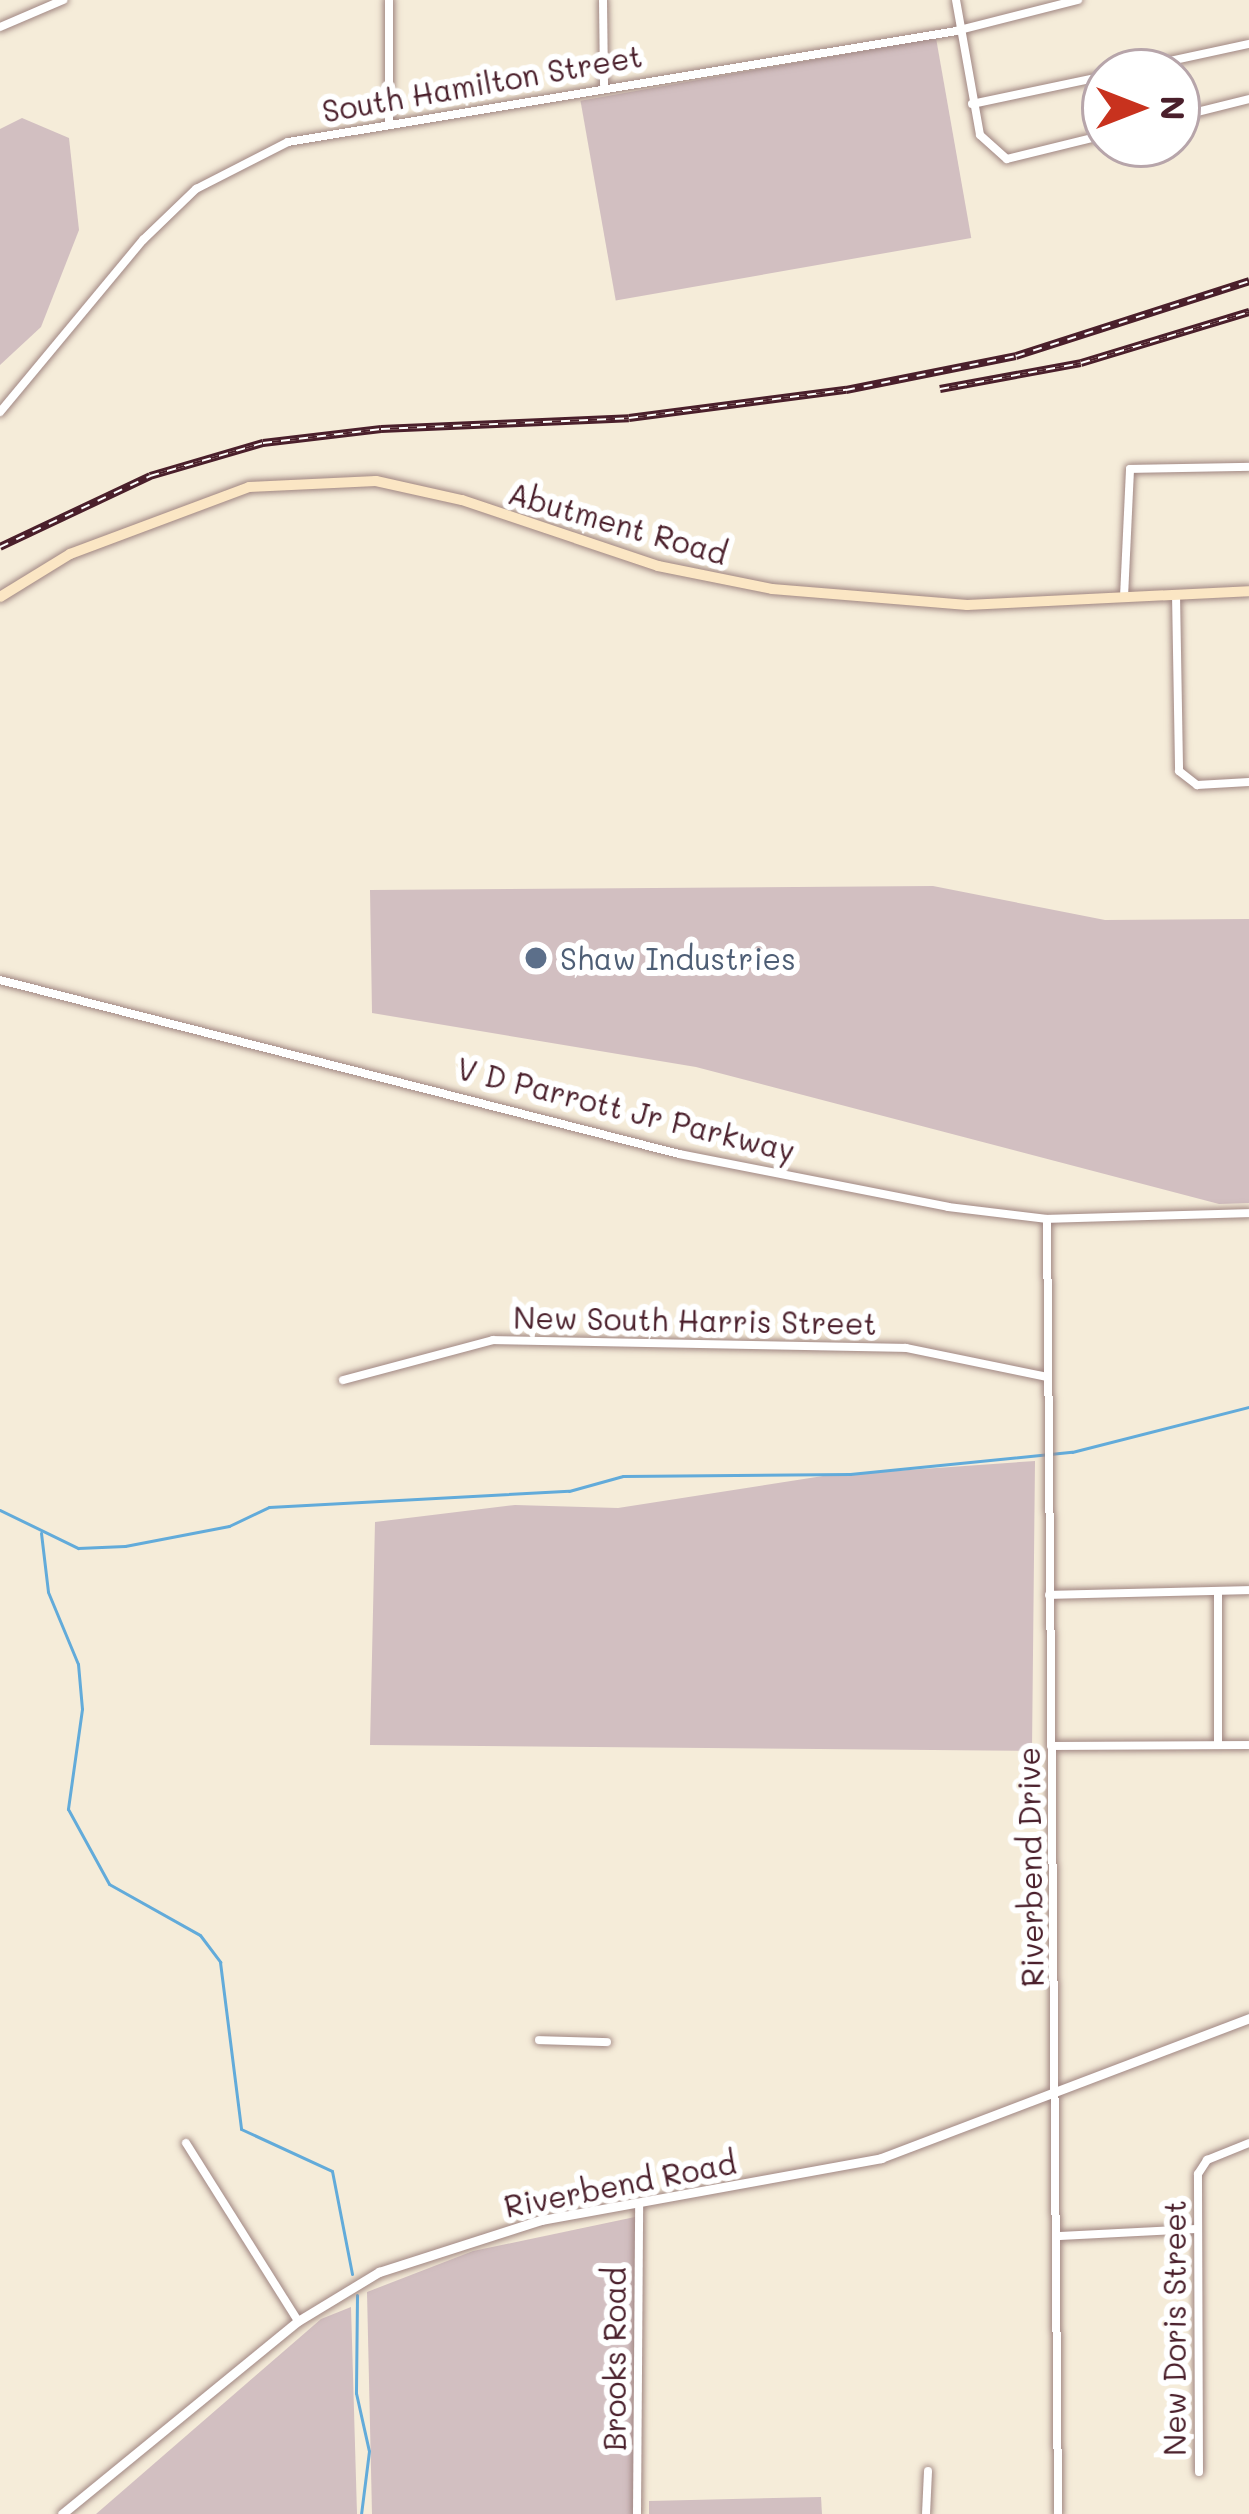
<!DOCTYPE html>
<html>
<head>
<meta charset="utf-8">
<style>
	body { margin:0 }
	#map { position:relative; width:1249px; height:2514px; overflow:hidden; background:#f5ecd9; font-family:Mali,sans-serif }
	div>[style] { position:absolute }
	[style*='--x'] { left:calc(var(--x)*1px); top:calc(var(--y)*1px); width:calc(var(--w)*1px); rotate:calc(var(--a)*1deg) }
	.industrial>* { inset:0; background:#d2bfc1; transform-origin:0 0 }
	.stream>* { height:3px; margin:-1.5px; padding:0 1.5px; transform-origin:1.5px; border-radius:1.5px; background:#62abda }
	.roads { filter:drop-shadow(0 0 3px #a08682) drop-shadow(0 0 3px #a08682) }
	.minor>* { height:8px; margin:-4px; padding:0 4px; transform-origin:4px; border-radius:4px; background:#fff }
	.tertiary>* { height:9px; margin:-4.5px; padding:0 4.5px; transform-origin:4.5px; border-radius:4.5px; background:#fff }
	.secondary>* { height:10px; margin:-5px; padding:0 5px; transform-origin:5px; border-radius:5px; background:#fbe6c4 }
	.rail>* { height:8px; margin-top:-4px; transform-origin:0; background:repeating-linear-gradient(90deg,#fff 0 9px,#4a1f2b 0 18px); box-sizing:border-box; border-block:3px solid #4a1f2b }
	.dots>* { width:33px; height:33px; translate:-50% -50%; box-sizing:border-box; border:6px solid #fff; border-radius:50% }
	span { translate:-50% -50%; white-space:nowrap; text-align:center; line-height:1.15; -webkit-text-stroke:12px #fff; paint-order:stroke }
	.street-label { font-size:30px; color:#4a1f2b }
	.service-label { font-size:30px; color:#4e5e75 }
	.left { translate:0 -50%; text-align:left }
	.north { position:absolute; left:1081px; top:48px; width:120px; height:120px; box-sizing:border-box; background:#fff; border:3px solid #b7a5aa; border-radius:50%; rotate:90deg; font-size:33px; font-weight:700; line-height:48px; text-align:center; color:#4a1f2b }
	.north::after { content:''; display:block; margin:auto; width:42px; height:54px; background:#c8321e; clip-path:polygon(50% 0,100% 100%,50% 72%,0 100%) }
</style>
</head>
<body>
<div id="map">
	<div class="industrial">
		<div style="left:936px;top:38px;width:203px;height:361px;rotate:80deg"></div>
		<div style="clip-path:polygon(22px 118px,69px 138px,79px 230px,41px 327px,0 365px,0 129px)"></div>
		<div style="clip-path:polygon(933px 886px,1105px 920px,1249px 919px,1249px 1203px,1219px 1204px,696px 1067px,372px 1013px,370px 890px)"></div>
		<div style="clip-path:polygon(1035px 1461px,1032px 1751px,370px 1745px,375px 1522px,515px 1505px,618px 1508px,823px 1476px)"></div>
		<div style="clip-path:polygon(635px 2217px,635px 2514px,372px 2514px,367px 2292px,473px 2251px)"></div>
		<div style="clip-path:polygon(351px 2307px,357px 2514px,96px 2514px,321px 2319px)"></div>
		<div style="clip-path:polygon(821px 2497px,822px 2514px,649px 2514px,649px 2501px)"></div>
	</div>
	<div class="stream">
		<div style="--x:0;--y:1510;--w:87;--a:26"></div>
		<div style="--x:78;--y:1548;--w:47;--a:-2.4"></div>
		<div style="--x:125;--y:1546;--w:106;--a:-10.9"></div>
		<div style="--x:229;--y:1526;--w:44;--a:-25.4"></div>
		<div style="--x:269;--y:1507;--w:300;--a:-3.1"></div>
		<div style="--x:569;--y:1491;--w:56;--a:-15.5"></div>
		<div style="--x:623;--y:1476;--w:227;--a:-0.5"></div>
		<div style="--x:850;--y:1474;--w:223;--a:-5.7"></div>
		<div style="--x:1072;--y:1452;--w:183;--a:-14.3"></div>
		<div style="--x:41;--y:1533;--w:59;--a:83.2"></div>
		<div style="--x:48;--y:1592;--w:78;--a:67.4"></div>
		<div style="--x:78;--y:1664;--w:45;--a:84.9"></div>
		<div style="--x:82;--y:1709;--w:101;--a:98"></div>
		<div style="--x:68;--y:1809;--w:85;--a:61.3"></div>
		<div style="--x:109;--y:1884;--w:104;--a:29.3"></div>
		<div style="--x:200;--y:1935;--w:34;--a:53"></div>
		<div style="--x:220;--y:1962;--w:168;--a:82.8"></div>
		<div style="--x:241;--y:2129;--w:100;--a:24.8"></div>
		<div style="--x:332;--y:2171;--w:105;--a:79"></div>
		<div style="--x:357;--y:2295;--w:98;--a:90.6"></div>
		<div style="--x:356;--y:2393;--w:59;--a:77.4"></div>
		<div style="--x:369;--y:2451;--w:64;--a:97.2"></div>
	</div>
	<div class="roads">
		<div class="minor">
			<div style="--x:389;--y:0;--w:123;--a:90"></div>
			<div style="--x:603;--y:0;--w:85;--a:89.3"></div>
			<div style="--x:956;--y:0;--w:137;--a:79.9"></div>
			<div style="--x:980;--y:135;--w:36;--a:42"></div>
			<div style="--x:1007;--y:159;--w:101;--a:-13.8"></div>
			<div style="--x:0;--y:27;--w:69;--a:-23.2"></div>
			<div style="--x:1119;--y:72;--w:133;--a:-12.2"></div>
			<div style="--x:972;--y:104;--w:136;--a:-11.9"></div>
			<div style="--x:1177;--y:117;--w:74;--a:-14"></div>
			<div style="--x:0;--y:412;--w:224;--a:-50.3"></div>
			<div style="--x:143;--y:240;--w:74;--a:-43.9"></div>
			<div style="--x:196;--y:189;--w:103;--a:-27.1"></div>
			<div style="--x:288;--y:142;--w:677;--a:-9.43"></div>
			<div style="--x:956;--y:31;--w:126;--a:-14.3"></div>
			<div style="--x:1176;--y:594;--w:177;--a:89"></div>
			<div style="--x:1179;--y:771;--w:23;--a:38"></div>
			<div style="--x:1197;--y:785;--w:52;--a:-3.3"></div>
			<div style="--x:1124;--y:597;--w:128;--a:-87.3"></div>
			<div style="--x:1130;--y:469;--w:119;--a:-1"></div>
			<div style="--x:0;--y:980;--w:701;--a:14.37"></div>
			<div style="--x:679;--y:1154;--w:274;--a:11.1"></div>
			<div style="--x:948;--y:1207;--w:100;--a:6.9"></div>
			<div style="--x:1047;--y:1219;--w:202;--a:-1.7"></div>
			<div style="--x:1047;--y:1219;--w:1295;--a:89.51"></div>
			<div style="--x:343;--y:1380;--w:155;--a:-14.9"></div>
			<div style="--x:493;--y:1340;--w:413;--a:1.1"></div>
			<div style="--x:906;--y:1348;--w:144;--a:11.6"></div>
			<div style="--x:1049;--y:1595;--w:200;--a:-1.4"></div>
			<div style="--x:1218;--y:1745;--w:154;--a:-90"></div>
			<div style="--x:1051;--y:1746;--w:198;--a:-0.3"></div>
			<div style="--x:539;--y:2040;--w:68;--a:1.7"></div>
			<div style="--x:186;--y:2143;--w:210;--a:57.8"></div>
			<div style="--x:1059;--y:2236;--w:138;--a:-2.9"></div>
			<div style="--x:1199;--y:2472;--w:298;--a:-90.2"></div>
			<div style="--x:1198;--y:2174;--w:17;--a:-57"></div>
			<div style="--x:1207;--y:2160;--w:45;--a:-22"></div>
			<div style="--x:637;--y:2514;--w:310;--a:-89.6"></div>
			<div style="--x:926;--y:2514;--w:43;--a:-87.3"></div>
		</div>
		<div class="tertiary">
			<div style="--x:62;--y:2514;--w:305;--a:-39.3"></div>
			<div style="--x:298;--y:2321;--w:95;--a:-31.2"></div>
			<div style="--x:379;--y:2272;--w:170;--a:-17.8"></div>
			<div style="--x:541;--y:2220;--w:346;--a:-10.3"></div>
			<div style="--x:881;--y:2158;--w:394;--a:-20.8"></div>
		</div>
		<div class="secondary">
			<div style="--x:0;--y:597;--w:82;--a:-31.6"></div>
			<div style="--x:70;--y:554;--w:191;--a:-20.5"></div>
			<div style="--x:249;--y:487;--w:127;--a:-2.7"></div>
			<div style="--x:376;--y:481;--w:88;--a:12.5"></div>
			<div style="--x:462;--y:500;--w:207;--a:18.6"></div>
			<div style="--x:658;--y:566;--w:116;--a:11.4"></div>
			<div style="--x:772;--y:589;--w:196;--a:4.7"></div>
			<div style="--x:967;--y:605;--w:282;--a:-2.8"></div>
		</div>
	</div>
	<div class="rail">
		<div style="--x:940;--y:389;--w:143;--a:-10.4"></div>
		<div style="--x:1081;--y:363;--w:176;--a:-16.9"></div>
		<div style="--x:0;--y:547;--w:166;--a:-25.3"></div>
		<div style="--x:150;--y:476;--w:118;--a:-16.3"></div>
		<div style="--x:263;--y:443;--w:119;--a:-6.8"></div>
		<div style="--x:381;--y:429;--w:248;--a:-2.5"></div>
		<div style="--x:629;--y:418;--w:219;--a:-7.4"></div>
		<div style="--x:846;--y:390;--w:173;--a:-11.3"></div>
		<div style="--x:1016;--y:356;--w:245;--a:-17.8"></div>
	</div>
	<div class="dots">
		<div style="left:536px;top:958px;background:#5c6f8a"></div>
	</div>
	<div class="street-label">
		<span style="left:482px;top:83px;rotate:-10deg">South Hamilton Street</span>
		<span style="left:618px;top:523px;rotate:16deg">Abutment Road</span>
		<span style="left:626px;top:1109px;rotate:14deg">V D Parrott Jr Parkway</span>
		<span style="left:695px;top:1320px;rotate:1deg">New South Harris Street</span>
		<span style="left:1030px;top:1867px;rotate:-91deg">Riverbend Drive</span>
		<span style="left:620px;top:2184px;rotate:-11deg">Riverbend Road</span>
		<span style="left:1174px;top:2328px;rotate:-90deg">New Doris Street</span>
		<span style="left:614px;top:2359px;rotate:-90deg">Brooks Road</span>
	</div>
	<div class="service-label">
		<span class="left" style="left:560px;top:958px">Shaw Industries</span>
	</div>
	<div class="north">N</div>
</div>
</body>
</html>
